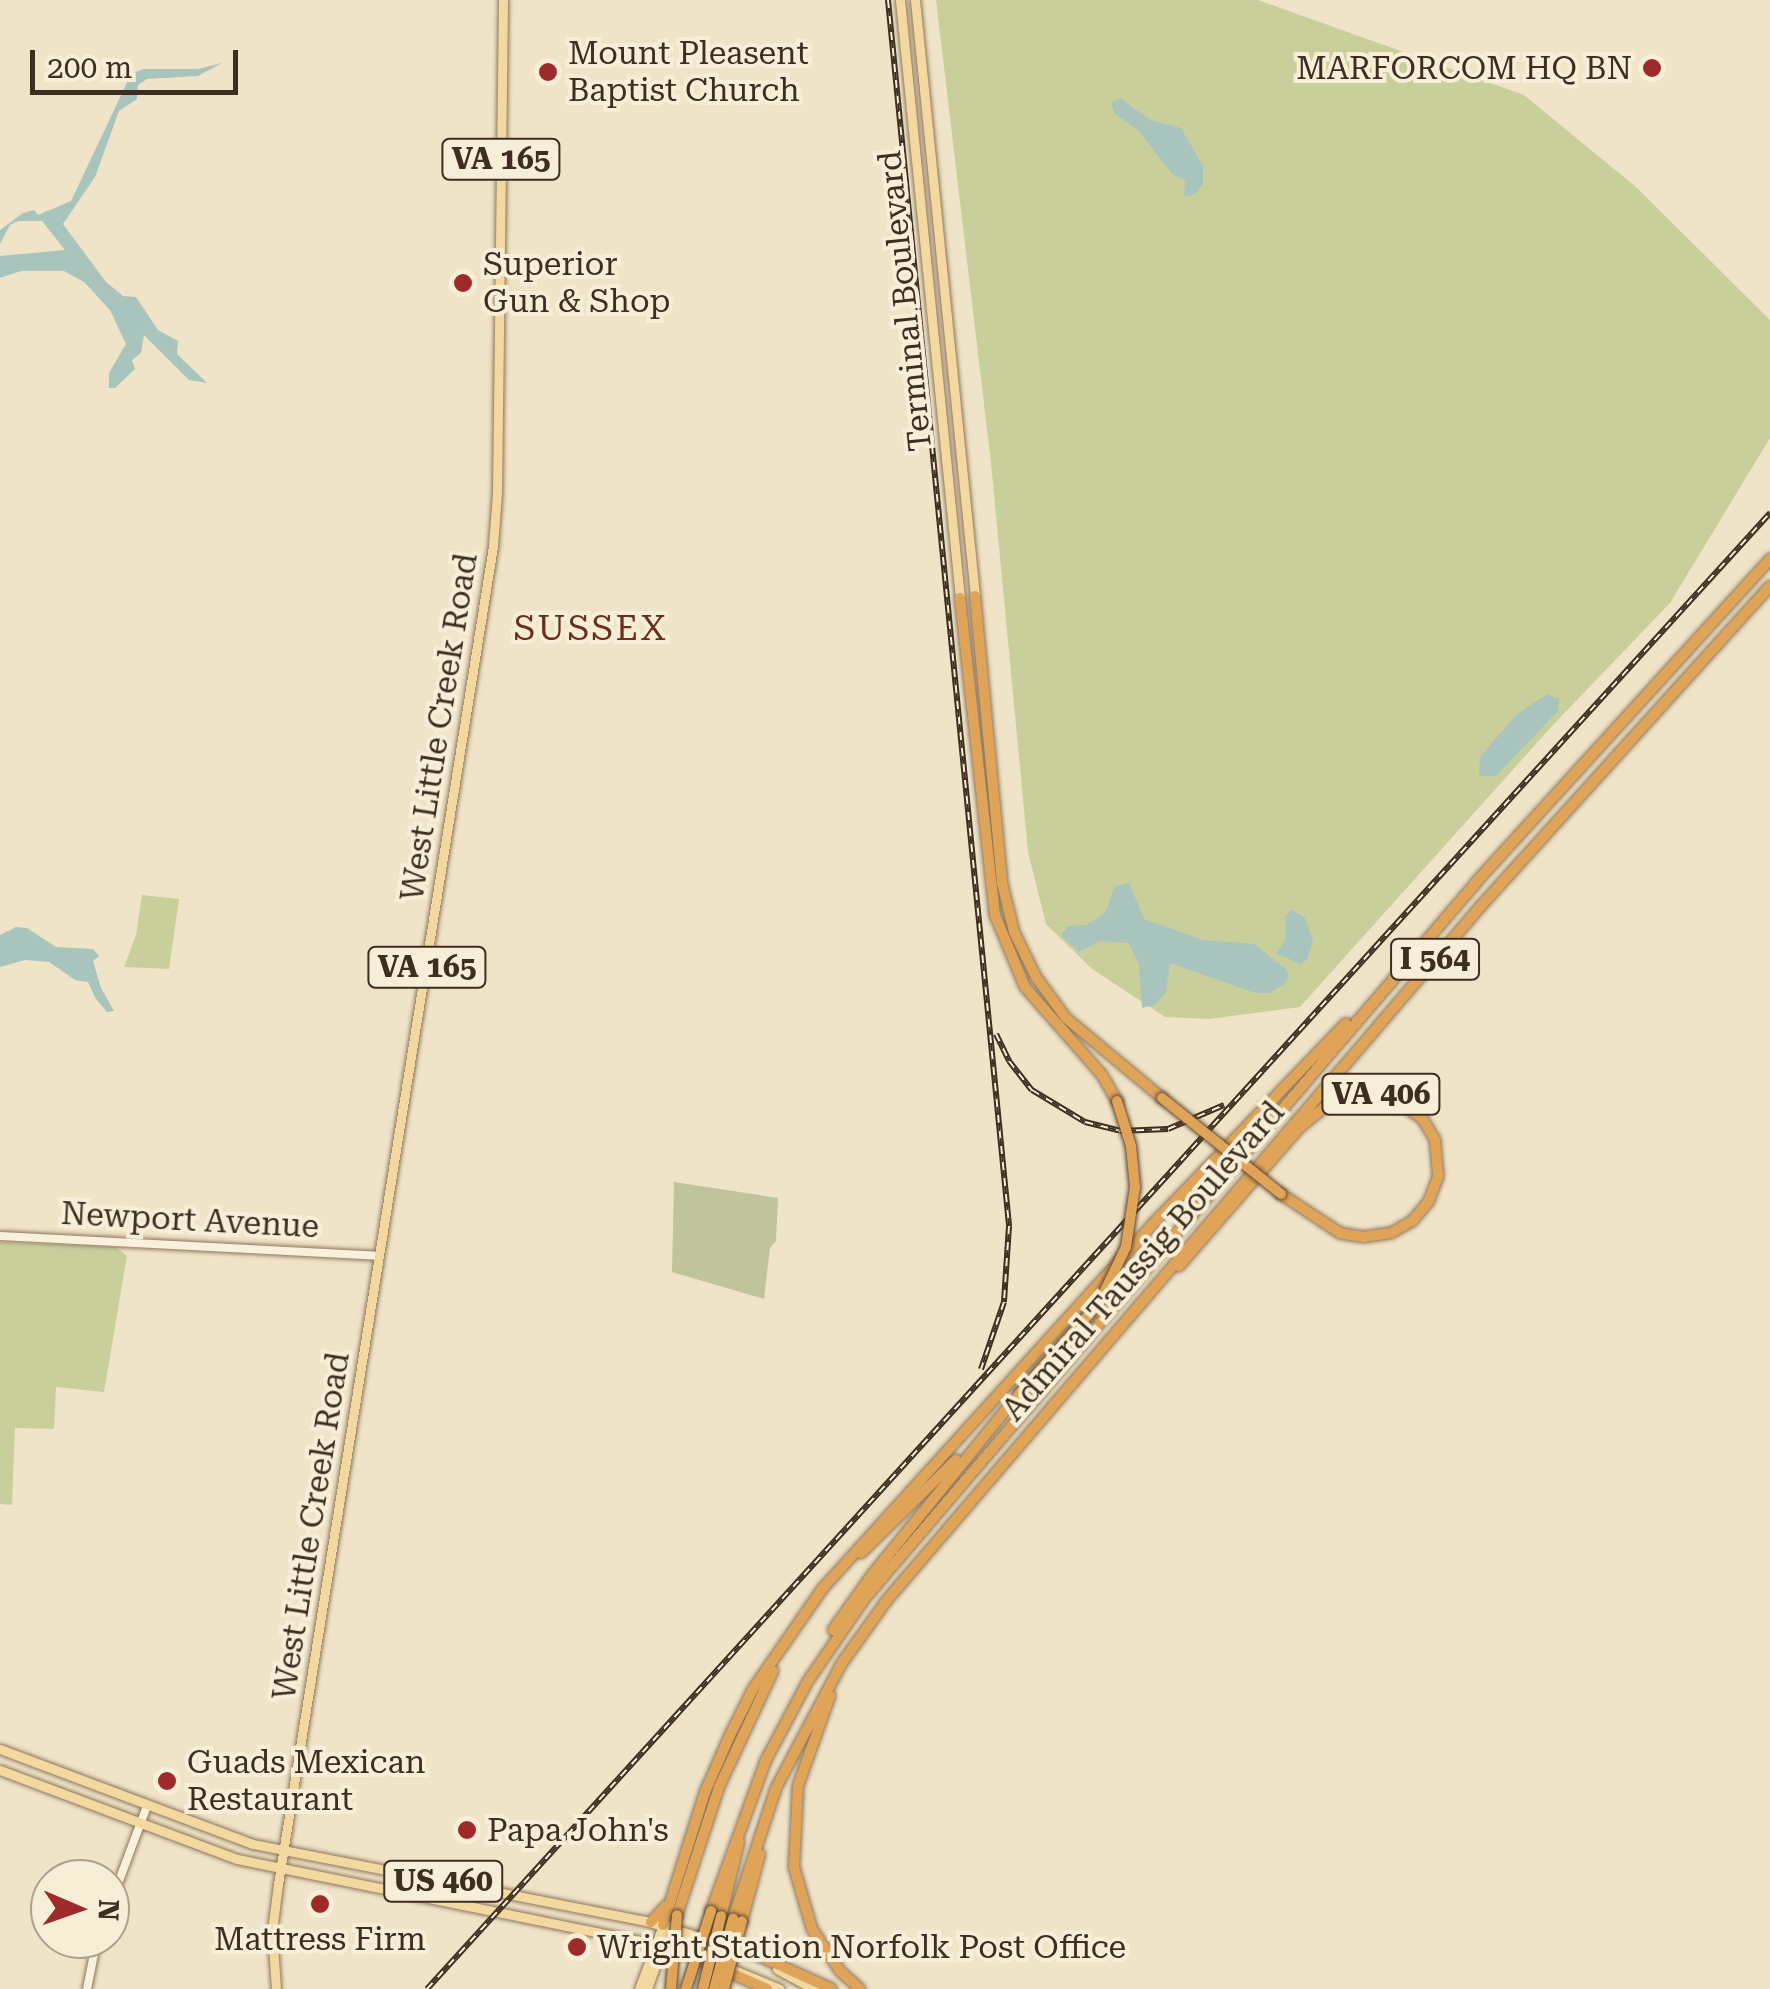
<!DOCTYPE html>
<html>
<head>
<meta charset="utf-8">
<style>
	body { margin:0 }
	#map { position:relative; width:1770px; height:1989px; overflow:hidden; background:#f0e4c8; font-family:"Roboto Serif",serif }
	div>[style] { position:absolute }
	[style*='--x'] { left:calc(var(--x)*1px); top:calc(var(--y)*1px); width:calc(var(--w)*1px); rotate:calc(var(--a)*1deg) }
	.green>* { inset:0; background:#c9cf9b }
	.cemetery>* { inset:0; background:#bfc49a }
	.water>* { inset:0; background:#a9c4bc }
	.roads { filter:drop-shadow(0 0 2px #8d765c) drop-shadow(0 0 2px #8d765c) }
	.minor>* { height:8px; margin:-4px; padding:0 4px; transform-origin:4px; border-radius:4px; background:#faf1dc }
	.major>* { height:9px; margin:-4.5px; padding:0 4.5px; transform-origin:4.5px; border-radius:4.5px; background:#f3d9a0 }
	.highway>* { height:10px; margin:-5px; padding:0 5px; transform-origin:5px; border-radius:5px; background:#e0a458 }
	.rail>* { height:6px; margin-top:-3px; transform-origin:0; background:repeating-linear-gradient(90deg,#f7eed8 0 8px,#3d2e20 0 16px); box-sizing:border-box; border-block:2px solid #3d2e20 }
	.bridges { filter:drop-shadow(0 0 2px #5b4430) drop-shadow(0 0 2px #5b4430) }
	.highway-bridge>* { height:10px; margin:-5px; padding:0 5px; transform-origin:5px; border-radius:5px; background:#e0a458 }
	.dots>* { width:28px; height:28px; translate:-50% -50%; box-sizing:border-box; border:5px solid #f7eed8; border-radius:50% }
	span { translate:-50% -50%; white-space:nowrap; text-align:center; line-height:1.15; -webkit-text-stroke:8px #f7eed8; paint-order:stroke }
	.shield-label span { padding:2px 8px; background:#f7eed8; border:2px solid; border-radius:8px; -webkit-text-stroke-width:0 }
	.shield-label { font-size:30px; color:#3d2e20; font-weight:700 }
	.poi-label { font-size:32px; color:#3d2e20 }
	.left { translate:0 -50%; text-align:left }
	.right { translate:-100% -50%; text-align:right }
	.street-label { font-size:32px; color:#3d2e20 }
	.neighbourhood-label { font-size:35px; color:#6b2e1e; letter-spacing:2.5px }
	.north { position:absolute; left:30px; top:1859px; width:100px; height:100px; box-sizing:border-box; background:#f7eed8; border:2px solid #ada18e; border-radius:50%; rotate:92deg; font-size:28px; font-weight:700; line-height:40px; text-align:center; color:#3d2e20 }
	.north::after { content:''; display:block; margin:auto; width:35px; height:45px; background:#9e2a2b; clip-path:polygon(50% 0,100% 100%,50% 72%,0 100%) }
	.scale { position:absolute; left:30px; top:50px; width:208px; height:45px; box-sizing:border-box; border:5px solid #3d2e20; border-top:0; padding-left:12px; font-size:30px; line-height:35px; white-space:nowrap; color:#3d2e20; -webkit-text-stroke:8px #f7eed8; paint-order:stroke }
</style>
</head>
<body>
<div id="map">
	<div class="green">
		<div style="clip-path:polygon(936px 0,1258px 0,1524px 95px,1636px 187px,1770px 320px,1770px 438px,1670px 603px,1553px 725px,1300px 1007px,1209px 1019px,1165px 1017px,1092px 969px,1046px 924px,1028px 852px,991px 463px)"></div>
		<div style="clip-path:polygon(142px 895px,179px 899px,169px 969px,124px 967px,136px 935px)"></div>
		<div style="clip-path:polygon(0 1242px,116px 1247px,127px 1256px,104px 1392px,56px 1387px,54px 1429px,15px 1428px,12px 1505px,0 1504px)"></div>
	</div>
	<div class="cemetery">
		<div style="clip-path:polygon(674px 1182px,778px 1198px,776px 1241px,770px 1248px,764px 1299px,672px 1272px)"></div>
	</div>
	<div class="water">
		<div style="clip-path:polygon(222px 63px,198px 76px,147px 79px,138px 85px,137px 99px,119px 111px,95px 177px,63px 224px,106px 282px,123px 296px,136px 297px,158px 330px,178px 341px,177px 354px,207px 383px,189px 380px,144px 335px,141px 353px,132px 360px,135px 369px,115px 388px,109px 388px,109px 373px,126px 344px,110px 310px,84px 282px,64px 271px,21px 271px,0 278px,0 256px,65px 250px,42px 221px,18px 221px,10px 225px,0 244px,0 230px,23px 213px,34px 210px,38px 215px,71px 201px,131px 74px,143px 69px,198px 69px)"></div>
		<div style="clip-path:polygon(1120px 98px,1150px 120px,1181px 128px,1203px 166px,1203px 184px,1194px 195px,1184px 196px,1185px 180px,1172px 174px,1139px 131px,1115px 114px,1111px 103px)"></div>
		<div style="clip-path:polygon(1547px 694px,1559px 699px,1558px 711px,1496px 776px,1479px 776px,1480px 757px,1516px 715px)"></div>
		<div style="clip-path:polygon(1129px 883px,1144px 919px,1203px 940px,1254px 944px,1285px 968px,1289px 976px,1284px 984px,1270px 993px,1255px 993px,1170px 963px,1166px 992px,1155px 1005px,1142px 1008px,1139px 964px,1128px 943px,1100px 941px,1079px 952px,1061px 935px,1068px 926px,1086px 925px,1105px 913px,1115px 886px)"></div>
		<div style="clip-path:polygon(1293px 910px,1305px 918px,1313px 941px,1307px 960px,1300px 964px,1276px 953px,1286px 939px,1285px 916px)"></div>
		<div style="clip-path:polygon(16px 927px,27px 928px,56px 947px,93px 949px,99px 956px,93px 961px,101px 988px,114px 1011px,107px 1012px,96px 999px,88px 982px,75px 980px,49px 962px,25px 960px,0 967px,0 935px)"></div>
	</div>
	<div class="roads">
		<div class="minor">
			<div style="--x:0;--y:1236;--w:379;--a:3"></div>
			<div style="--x:110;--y:1905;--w:106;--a:-69.5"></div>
			<div style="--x:87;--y:1989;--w:51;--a:-78.7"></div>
		</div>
		<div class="major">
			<div style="--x:900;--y:0;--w:601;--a:84.27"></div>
			<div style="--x:915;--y:0;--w:599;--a:84.25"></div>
			<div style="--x:0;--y:1749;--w:270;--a:20.6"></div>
			<div style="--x:253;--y:1844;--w:404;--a:11.1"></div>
			<div style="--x:649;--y:1922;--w:86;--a:16.1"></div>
			<div style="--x:0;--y:1770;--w:253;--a:20.6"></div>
			<div style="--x:237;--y:1859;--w:417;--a:11.5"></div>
			<div style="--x:646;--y:1942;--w:49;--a:16.6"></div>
			<div style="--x:727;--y:1967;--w:57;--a:22.5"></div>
			<div style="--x:777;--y:1969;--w:42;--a:28.4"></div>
			<div style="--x:276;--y:1989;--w:58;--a:-93.9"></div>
			<div style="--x:272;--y:1931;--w:47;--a:-82.7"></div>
			<div style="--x:278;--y:1884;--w:1355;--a:-80.87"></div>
			<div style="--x:493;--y:546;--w:53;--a:-85.7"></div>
			<div style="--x:497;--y:493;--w:493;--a:-89.3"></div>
			<div style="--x:639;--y:1989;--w:68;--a:-69.4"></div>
			<div style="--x:647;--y:1989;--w:67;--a:-70.8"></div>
		</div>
		<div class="highway">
			<div style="--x:975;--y:596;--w:288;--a:84.6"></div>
			<div style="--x:1002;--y:883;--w:50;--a:76.2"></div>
			<div style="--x:1014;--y:932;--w:50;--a:63.9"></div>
			<div style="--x:1036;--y:977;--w:51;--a:53.8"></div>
			<div style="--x:1066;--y:1018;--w:125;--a:39.8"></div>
			<div style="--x:960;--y:598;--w:319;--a:83.7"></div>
			<div style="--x:995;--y:915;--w:78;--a:67.4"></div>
			<div style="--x:1025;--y:987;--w:117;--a:48.8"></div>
			<div style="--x:1102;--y:1075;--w:30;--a:60"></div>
			<div style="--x:1179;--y:1266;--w:184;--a:-49"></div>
			<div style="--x:1300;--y:1127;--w:35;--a:-39"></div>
			<div style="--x:1327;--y:1105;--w:38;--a:-18"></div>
			<div style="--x:1363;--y:1093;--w:26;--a:7"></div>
			<div style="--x:1389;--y:1096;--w:40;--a:34"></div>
			<div style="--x:1422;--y:1118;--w:26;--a:59"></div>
			<div style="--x:1435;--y:1140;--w:37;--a:85"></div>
			<div style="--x:1438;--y:1177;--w:26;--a:111"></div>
			<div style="--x:1429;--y:1201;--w:26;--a:130"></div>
			<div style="--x:1412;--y:1221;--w:24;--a:150"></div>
			<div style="--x:1391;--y:1233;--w:27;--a:172"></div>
			<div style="--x:1364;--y:1237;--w:24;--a:-171"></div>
			<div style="--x:1340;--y:1233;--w:71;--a:-146.5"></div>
			<div style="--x:861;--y:1553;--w:133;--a:-44.4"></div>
			<div style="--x:833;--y:1630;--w:67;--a:-54.7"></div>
			<div style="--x:872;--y:1575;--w:216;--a:-51"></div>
			<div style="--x:830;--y:1696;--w:96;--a:109.6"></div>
			<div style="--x:798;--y:1786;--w:81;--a:92.8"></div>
			<div style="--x:794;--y:1867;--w:65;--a:73.8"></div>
			<div style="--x:812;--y:1929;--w:50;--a:56.3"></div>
			<div style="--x:840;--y:1971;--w:27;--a:42"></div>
			<div style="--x:711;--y:1911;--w:161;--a:-70"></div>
			<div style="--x:766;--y:1760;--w:89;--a:-62"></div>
			<div style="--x:808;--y:1681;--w:101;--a:-55.5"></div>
			<div style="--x:865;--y:1598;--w:945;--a:-49.5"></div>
			<div style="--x:1479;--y:879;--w:433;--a:-47.7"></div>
			<div style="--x:677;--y:1915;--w:135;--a:-71.8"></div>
			<div style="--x:719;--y:1787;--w:128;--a:-65"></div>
			<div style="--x:721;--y:1916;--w:76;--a:-76.3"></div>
			<div style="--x:733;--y:1919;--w:138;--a:-71.8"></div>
			<div style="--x:776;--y:1788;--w:141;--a:-62.2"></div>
			<div style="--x:842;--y:1663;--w:77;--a:-54.5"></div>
			<div style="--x:887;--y:1600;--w:913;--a:-49.44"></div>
			<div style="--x:1481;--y:906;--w:431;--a:-47.9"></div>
			<div style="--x:742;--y:1921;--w:69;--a:-75"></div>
			<div style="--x:651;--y:1922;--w:22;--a:-47"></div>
			<div style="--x:663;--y:1925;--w:139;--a:-72.5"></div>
			<div style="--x:705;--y:1792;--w:62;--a:-66.3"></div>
			<div style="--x:730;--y:1735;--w:51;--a:-63.4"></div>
			<div style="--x:753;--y:1689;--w:123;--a:-55.3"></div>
			<div style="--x:823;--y:1588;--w:486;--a:-47.8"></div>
			<div style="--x:1149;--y:1228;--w:284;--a:-46.1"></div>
			<div style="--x:746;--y:1950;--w:94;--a:24.4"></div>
			<div style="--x:690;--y:1955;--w:84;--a:23.8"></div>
		</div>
	</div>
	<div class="rail">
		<div style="--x:888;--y:0;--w:1232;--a:84.36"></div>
		<div style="--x:1009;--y:1226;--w:76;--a:93.8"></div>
		<div style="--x:1004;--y:1302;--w:71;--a:108.9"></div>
		<div style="--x:996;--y:1034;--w:30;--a:64"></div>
		<div style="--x:1009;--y:1061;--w:37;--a:52"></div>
		<div style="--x:1032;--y:1090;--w:62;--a:31.1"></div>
		<div style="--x:1085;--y:1122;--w:36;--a:14"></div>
		<div style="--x:1120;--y:1131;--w:48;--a:-2.4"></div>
		<div style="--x:1168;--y:1129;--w:61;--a:-23.2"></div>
		<div style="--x:427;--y:1989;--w:1996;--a:-47.7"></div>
	</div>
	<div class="bridges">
		<div class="highway-bridge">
			<div style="--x:1162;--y:1098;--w:153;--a:38.9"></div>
			<div style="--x:1018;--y:1395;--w:123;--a:-48.6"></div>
			<div style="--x:1099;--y:1303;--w:62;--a:-64.3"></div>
			<div style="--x:1126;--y:1247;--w:61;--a:-81.5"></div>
			<div style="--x:1135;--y:1187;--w:41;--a:-95.6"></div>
			<div style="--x:1131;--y:1146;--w:47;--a:-107.3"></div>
			<div style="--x:671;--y:1989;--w:74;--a:-85.4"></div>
			<div style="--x:686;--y:1989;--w:82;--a:-72.2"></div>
			<div style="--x:703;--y:1989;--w:75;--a:-76.1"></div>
			<div style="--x:714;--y:1989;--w:73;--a:-74.8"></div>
			<div style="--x:724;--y:1989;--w:70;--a:-75.2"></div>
		</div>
	</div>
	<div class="dots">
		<div style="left:1652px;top:68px;background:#9e2a2b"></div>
		<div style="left:548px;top:72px;background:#9e2a2b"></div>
		<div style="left:463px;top:283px;background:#9e2a2b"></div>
		<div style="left:167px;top:1781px;background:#9e2a2b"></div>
		<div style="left:467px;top:1830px;background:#9e2a2b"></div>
		<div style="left:320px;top:1904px;background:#9e2a2b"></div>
		<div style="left:577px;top:1947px;background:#9e2a2b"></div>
	</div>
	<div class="shield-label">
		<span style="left:501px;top:159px">VA 165</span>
		<span style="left:1435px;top:959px">I 564</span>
		<span style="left:427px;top:967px">VA 165</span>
		<span style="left:1381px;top:1094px">VA 406</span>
		<span style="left:443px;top:1881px">US 460</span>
	</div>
	<div class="poi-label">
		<span class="left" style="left:568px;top:72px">Mount Pleasent<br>Baptist Church</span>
		<span class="right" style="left:1632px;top:68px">MARFORCOM HQ BN</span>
		<span class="left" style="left:483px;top:283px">Superior<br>Gun &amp; Shop</span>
		<span class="left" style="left:187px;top:1781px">Guads Mexican<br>Restaurant</span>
		<span class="left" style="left:487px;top:1830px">Papa John's</span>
		<span style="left:320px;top:1939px">Mattress Firm</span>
		<span class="left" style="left:597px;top:1947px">Wright Station Norfolk Post Office</span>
	</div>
	<div class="street-label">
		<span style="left:905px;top:301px;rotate:-96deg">Terminal Boulevard</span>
		<span style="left:439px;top:727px;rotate:-81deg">West Little Creek Road</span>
		<span style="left:190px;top:1220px;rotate:3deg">Newport Avenue</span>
		<span style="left:1143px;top:1261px;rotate:-49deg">Admiral Taussig Boulevard</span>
		<span style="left:311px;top:1526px;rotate:-81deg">West Little Creek Road</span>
	</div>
	<div class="neighbourhood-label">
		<span style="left:591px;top:629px">SUSSEX</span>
	</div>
	<div class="north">N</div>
	<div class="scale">200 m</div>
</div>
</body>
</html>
